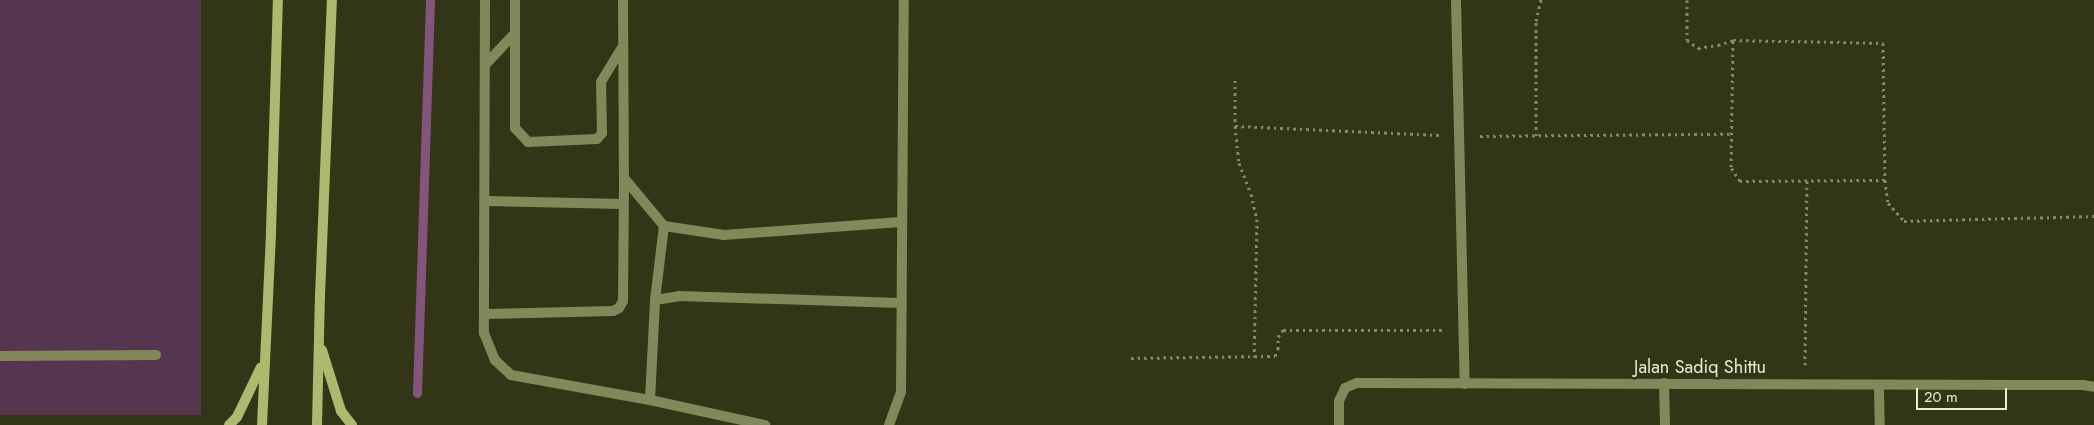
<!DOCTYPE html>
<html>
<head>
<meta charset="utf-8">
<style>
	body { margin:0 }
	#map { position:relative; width:2094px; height:425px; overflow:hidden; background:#323617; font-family:Jost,sans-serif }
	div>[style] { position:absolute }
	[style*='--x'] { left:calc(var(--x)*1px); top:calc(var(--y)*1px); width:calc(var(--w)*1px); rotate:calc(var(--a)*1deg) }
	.green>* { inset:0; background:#54374f; transform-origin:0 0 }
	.stream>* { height:9px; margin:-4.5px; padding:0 4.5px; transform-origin:4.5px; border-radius:4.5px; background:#84557c }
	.path>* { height:3px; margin-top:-1.5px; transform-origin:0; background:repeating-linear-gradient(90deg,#85896f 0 2.5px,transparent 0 6.5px) }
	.lane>* { height:10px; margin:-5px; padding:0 5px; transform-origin:5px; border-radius:5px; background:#82885b }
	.street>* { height:10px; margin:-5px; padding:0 5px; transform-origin:5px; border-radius:5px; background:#82885b }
	.secondary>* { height:10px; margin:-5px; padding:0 5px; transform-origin:5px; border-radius:5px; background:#afb86f }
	span { translate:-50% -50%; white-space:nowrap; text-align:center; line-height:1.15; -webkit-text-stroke:5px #323617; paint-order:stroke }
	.street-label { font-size:18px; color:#eaeddb }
	.scale { position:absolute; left:1916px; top:388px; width:91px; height:22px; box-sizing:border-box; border:2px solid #eaeddb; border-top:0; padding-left:6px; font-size:15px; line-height:18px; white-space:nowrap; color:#eaeddb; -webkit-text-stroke:4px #323617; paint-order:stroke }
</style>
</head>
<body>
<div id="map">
	<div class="green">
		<div style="left:0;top:0;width:201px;height:415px"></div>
	</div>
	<div class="stream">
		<div style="--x:417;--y:393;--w:393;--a:-88.1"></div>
	</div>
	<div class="path">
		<div style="--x:1687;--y:0;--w:40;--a:90"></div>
		<div style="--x:1687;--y:40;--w:14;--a:36"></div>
		<div style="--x:1698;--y:48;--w:20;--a:-9"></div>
		<div style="--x:1718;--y:45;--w:16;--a:-18"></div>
		<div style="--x:1235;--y:80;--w:46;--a:90"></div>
		<div style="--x:1235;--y:126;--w:37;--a:84"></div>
		<div style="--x:1239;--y:163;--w:33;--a:69"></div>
		<div style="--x:1251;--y:194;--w:26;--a:77"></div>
		<div style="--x:1257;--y:219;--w:138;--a:91.2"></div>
		<div style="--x:1235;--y:126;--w:204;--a:2.5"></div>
		<div style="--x:1480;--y:136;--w:252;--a:-0.5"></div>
		<div style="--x:1536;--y:136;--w:115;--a:-90"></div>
		<div style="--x:1536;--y:21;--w:22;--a:-77"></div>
		<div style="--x:1885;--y:180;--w:145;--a:179.6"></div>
		<div style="--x:1740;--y:181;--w:17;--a:-123"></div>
		<div style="--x:1731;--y:167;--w:127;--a:-89.1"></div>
		<div style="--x:1733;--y:40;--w:150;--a:1.1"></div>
		<div style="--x:1883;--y:43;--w:137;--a:89.2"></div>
		<div style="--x:1885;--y:180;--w:23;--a:83"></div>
		<div style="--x:1888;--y:203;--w:24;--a:48"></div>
		<div style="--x:1904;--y:221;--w:190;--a:-1.5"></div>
		<div style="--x:1131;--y:358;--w:144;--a:-0.8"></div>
		<div style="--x:1275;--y:356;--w:8;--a:-67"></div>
		<div style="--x:1278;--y:349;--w:12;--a:-90"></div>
		<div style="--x:1278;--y:337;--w:9;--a:-54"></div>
		<div style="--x:1283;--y:330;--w:162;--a:0"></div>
		<div style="--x:1805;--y:365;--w:184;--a:-89.4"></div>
	</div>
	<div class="lane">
		<div style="--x:485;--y:0;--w:333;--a:90.2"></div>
		<div style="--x:484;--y:333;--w:29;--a:68"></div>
		<div style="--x:495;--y:360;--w:22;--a:43"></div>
		<div style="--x:511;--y:375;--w:141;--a:10.2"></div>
		<div style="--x:650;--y:400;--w:118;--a:12.3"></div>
		<div style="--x:515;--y:0;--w:128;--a:90"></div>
		<div style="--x:515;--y:128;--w:19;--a:47"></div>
		<div style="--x:528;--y:142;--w:69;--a:-2.5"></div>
		<div style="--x:597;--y:139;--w:8;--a:-50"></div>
		<div style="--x:602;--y:133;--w:51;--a:-91.1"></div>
		<div style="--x:601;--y:82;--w:42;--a:-58.6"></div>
		<div style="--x:623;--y:0;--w:178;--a:89.7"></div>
		<div style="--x:624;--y:178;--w:62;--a:50.2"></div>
		<div style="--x:664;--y:226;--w:61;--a:8.5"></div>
		<div style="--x:724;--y:235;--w:177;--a:-4.2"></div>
		<div style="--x:1456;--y:0;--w:384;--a:88.7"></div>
		<div style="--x:485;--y:65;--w:44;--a:-46.8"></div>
		<div style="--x:486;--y:201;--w:136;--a:1.3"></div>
		<div style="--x:655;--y:300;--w:24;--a:-9"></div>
		<div style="--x:679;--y:296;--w:222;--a:1.8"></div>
		<div style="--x:484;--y:314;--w:129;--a:-1.3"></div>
		<div style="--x:613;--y:311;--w:7;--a:-27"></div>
		<div style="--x:619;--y:308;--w:8;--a:-60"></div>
		<div style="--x:623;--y:301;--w:123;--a:-89.5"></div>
		<div style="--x:0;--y:356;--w:156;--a:-0.4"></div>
		<div style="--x:1664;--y:383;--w:42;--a:88.6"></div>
		<div style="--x:1879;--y:386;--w:39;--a:89"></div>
		<div style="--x:650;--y:400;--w:100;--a:-87.1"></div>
		<div style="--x:655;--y:300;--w:75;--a:-83.1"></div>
		<div style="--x:889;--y:425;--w:35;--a:-70"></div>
		<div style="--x:901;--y:392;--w:392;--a:-89.6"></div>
	</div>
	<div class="street">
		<div style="--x:1339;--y:425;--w:24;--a:-90"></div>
		<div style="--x:1339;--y:401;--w:14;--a:-65"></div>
		<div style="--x:1345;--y:388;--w:13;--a:-23"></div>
		<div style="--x:1357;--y:383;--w:726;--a:0.16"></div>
		<div style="--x:2083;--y:385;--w:11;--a:10"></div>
	</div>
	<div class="secondary">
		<div style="--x:322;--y:350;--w:64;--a:72.7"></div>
		<div style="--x:341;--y:411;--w:18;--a:52"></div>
		<div style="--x:229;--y:425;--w:11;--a:-45"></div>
		<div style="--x:237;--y:417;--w:55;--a:-64.4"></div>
		<div style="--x:262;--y:425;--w:193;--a:-87.3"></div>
		<div style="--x:271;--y:232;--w:232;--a:-88.3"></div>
		<div style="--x:317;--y:425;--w:129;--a:-88.7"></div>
		<div style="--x:320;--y:296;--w:296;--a:-87.7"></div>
	</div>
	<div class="street-label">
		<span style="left:1700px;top:367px">Jalan Sadiq Shittu</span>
	</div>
	<div class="scale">20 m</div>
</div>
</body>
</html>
